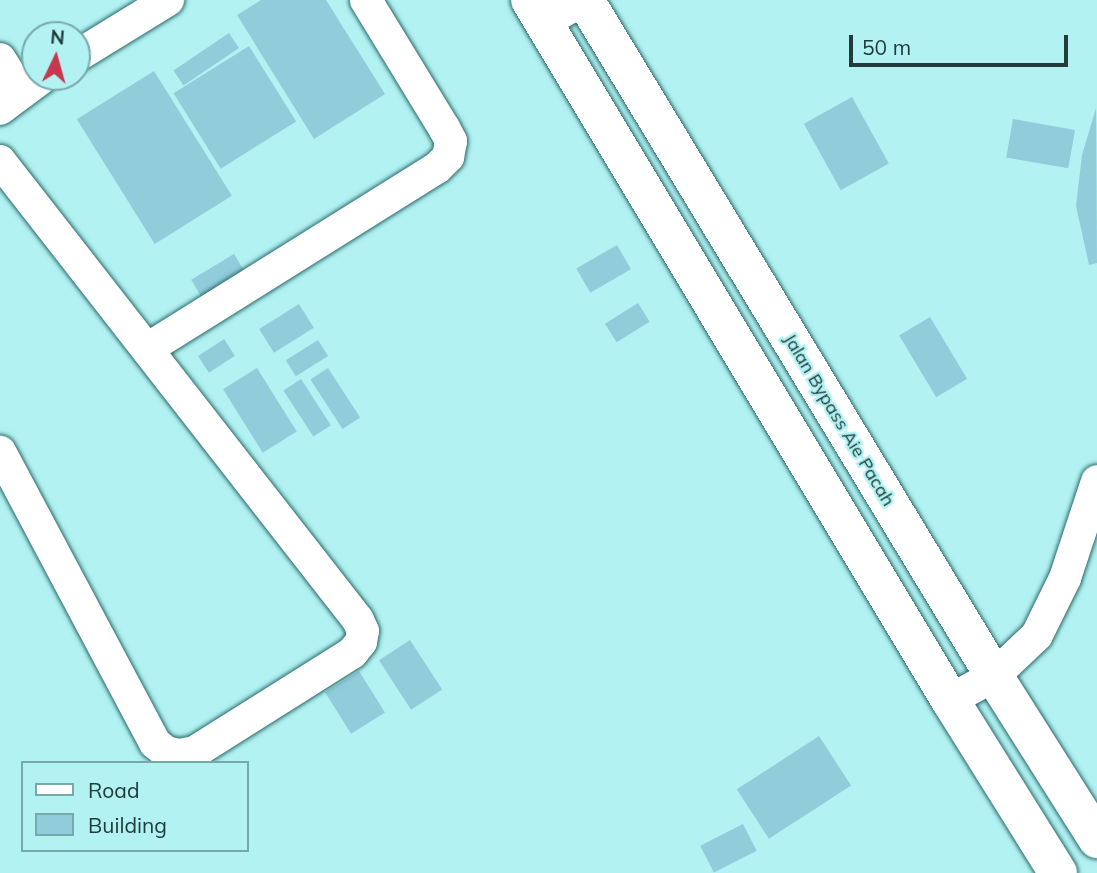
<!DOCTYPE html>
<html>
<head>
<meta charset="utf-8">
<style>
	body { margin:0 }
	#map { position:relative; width:1097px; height:873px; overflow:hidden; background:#b2f2f2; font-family:Mulish,sans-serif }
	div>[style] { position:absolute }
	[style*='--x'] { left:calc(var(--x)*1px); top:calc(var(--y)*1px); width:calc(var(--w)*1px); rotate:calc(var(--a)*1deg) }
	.building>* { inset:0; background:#91ccdb; transform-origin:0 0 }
	.roads { filter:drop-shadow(0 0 2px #296869) drop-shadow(0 0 2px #296869) }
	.minor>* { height:32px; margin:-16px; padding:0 16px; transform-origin:16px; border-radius:16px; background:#fff }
	.highway>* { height:38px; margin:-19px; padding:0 19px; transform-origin:19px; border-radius:19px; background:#fff }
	span { translate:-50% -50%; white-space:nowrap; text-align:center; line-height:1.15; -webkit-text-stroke:5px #b2f2f2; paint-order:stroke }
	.street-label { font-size:18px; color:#223c3c }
	.legend { position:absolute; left:21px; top:761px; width:228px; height:91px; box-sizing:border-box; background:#b2f2f2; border:2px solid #78a9a9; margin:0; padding:9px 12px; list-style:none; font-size:21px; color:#223c3c }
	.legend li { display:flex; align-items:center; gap:14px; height:35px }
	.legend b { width:35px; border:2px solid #78a9a9 }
	.north { position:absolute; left:21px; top:21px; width:70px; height:70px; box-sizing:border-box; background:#b2f2f2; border:2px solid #78a9a9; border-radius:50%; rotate:5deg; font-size:19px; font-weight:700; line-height:28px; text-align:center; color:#223c3c }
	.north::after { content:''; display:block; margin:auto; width:24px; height:32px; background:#c7374e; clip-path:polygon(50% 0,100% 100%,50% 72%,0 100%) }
	.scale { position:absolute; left:849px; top:35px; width:219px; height:32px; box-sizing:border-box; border:4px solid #223c3c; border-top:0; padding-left:9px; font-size:21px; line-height:24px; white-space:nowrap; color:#223c3c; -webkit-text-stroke:5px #b2f2f2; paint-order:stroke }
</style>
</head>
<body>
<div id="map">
	<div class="building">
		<div style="clip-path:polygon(261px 0,326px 0,385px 94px,314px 139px,237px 15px)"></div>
		<div style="left:229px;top:33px;width:18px;height:67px;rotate:56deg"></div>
		<div style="left:249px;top:46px;width:89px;height:89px;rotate:58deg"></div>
		<div style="left:154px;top:71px;width:147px;height:91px;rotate:58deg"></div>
		<div style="left:852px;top:97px;width:76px;height:55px;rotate:61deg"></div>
		<div style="clip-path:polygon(1096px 108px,1097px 263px,1089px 265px,1076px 206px,1082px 155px)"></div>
		<div style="left:1013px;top:119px;width:63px;height:39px;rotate:10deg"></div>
		<div style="left:617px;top:245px;width:28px;height:47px;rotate:60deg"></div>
		<div style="left:234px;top:254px;width:21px;height:50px;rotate:59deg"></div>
		<div style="left:638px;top:303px;width:22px;height:39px;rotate:58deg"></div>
		<div style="left:299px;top:304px;width:28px;height:47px;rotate:58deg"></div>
		<div style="left:930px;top:317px;width:72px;height:36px;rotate:59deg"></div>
		<div style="left:224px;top:339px;width:20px;height:31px;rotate:57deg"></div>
		<div style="left:318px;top:340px;width:19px;height:38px;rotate:58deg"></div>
		<div style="left:257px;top:368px;width:75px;height:40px;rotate:58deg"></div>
		<div style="left:328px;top:368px;width:59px;height:21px;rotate:57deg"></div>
		<div style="left:301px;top:379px;width:55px;height:21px;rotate:57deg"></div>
		<div style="left:410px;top:640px;width:59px;height:37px;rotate:57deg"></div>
		<div style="left:359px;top:671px;width:49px;height:40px;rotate:58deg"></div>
		<div style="left:819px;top:736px;width:59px;height:98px;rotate:57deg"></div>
		<div style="left:743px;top:824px;width:30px;height:48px;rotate:63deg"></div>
	</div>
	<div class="roads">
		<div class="minor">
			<div style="--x:543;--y:23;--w:46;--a:-29.9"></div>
			<div style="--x:77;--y:56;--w:107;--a:-31.6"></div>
			<div style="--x:0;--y:59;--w:38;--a:58"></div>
			<div style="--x:0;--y:109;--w:54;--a:-36.7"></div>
			<div style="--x:0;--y:161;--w:582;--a:52.05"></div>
			<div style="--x:358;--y:620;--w:12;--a:66"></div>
			<div style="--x:363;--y:631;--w:11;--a:100"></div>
			<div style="--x:361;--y:642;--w:14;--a:129"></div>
			<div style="--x:352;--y:653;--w:186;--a:147.8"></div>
			<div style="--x:195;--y:752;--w:16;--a:169"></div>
			<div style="--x:179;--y:755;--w:13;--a:-167"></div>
			<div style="--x:166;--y:752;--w:14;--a:-141"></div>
			<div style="--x:155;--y:743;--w:330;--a:-118"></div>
			<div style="--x:147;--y:349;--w:342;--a:-32"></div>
			<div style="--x:437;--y:168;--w:16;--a:-45"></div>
			<div style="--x:448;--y:157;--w:16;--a:-79"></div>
			<div style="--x:451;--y:141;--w:15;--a:-118"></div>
			<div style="--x:444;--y:128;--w:150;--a:-121.4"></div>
			<div style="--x:950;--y:700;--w:50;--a:-28.6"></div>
			<div style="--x:994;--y:676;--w:59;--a:-43.6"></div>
			<div style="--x:1037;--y:635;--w:64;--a:-63.8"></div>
			<div style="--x:1065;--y:578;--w:102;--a:-71.7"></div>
		</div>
		<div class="highway">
			<div style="--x:530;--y:0;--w:816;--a:59.04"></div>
			<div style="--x:950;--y:700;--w:204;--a:58"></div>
			<div style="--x:585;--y:0;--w:790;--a:58.82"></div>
			<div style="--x:994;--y:676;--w:193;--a:57.7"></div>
		</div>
	</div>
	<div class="street-label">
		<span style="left:839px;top:420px;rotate:59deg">Jalan Bypass Aie Pacah</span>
	</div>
	<ul class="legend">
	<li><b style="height:9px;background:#fff"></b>Road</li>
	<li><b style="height:19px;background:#91ccdb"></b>Building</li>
	</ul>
	<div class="north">N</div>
	<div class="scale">50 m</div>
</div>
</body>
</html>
